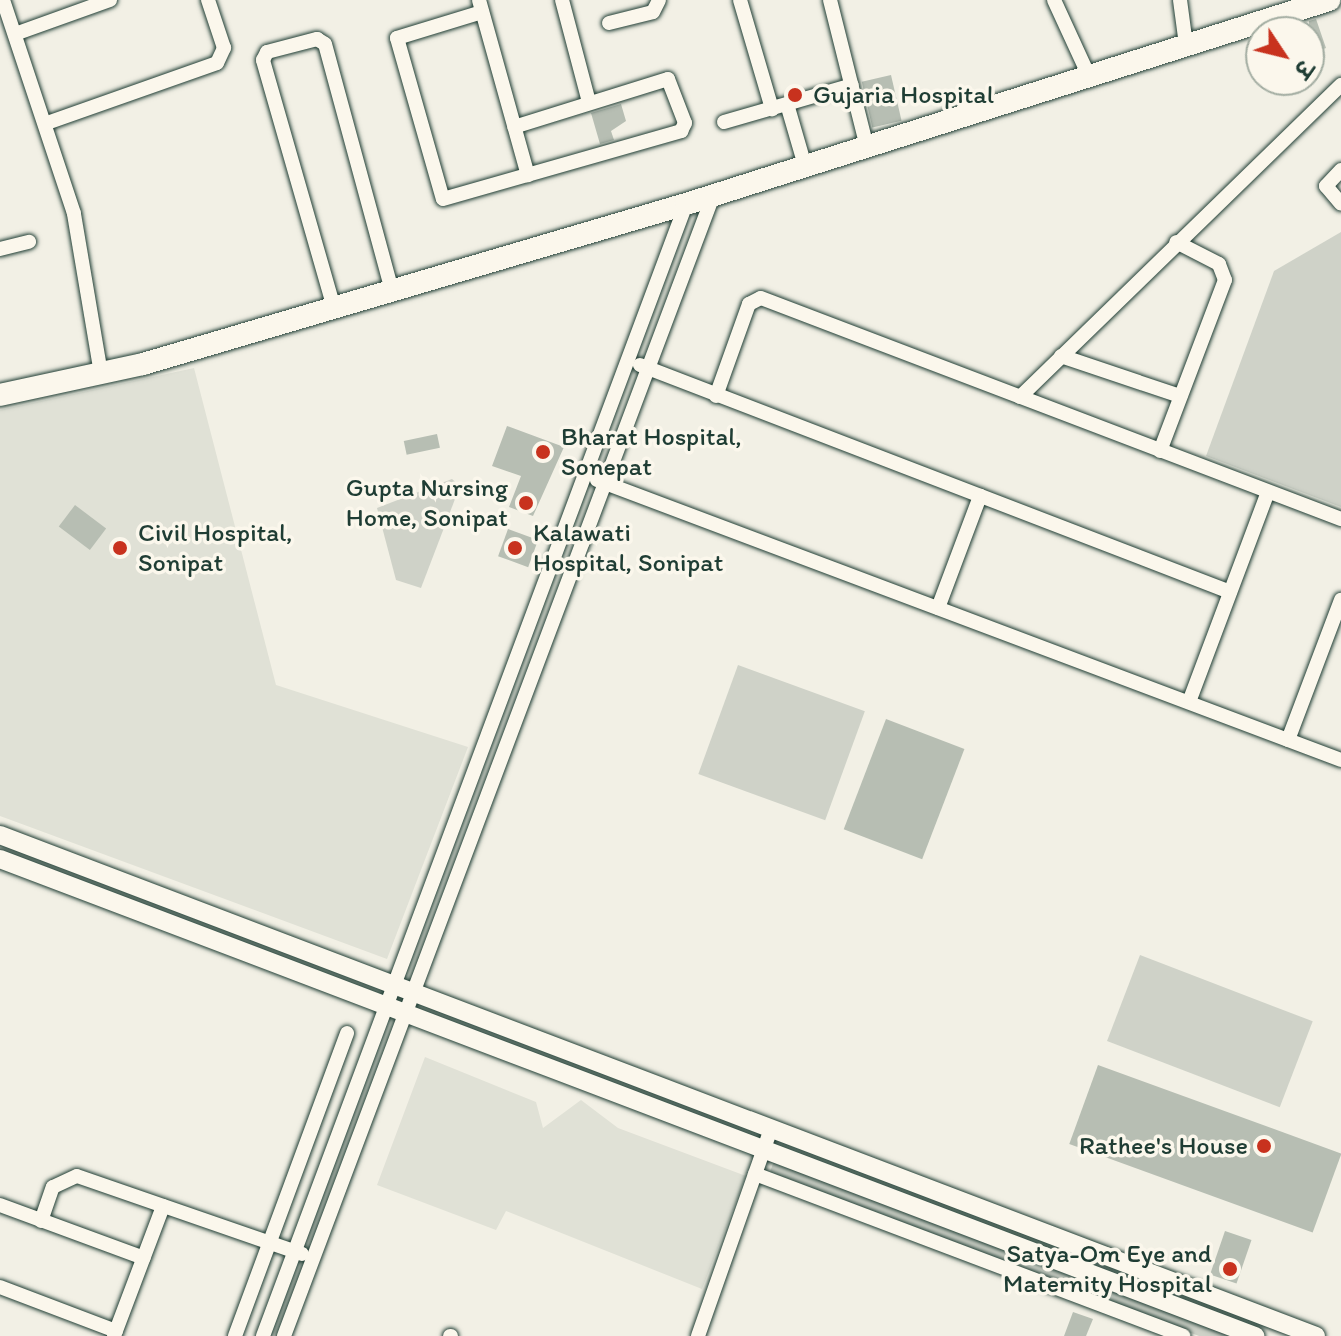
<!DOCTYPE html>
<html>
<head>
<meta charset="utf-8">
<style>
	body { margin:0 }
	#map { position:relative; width:1341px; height:1336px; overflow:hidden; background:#f2f0e5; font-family:Itim,"Playpen Sans Deva",sans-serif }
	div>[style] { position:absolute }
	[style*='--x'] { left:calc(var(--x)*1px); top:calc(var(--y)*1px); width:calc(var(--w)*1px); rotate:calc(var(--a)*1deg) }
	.built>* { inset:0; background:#e0e1d6 }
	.green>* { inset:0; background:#cfd2c8; transform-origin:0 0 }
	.building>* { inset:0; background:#b7beb3; transform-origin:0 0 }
	.roads { filter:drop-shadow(0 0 2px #1f3d34) drop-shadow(0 0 2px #1f3d34) }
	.minor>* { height:14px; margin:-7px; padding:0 7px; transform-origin:7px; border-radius:7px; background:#fbf7ec }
	.major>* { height:18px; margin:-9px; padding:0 9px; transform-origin:9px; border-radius:9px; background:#fbf7ec }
	.highway>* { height:22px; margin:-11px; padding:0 11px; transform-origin:11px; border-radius:11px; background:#fbf7ec }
	.dots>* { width:22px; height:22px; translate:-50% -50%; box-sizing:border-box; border:4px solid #fbf7ec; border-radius:50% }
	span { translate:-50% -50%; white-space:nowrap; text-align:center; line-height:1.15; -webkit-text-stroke:7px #fbf7ec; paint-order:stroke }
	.poi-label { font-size:26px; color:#1f3d34 }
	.left { translate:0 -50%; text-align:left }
	.right { translate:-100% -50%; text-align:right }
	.north { position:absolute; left:1245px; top:16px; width:80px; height:80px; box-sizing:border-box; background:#fbf7ec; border:2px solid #a3ada2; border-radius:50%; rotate:125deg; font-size:22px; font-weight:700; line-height:32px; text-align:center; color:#1f3d34 }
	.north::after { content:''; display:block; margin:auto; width:28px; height:36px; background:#c8321e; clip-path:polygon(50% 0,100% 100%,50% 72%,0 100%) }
</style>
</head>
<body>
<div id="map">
	<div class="built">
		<div style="clip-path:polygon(194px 368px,276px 685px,468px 747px,387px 959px,0 816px,0 410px)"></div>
		<div style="clip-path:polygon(425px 1057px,536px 1102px,543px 1128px,581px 1100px,618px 1128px,746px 1176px,702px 1289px,506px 1211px,496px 1230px,377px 1185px)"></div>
	</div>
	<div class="green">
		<div style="clip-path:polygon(1341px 232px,1341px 507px,1206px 456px,1274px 271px)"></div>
		<div style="clip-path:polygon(452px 479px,460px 486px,421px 588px,396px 580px,377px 508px)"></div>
		<div style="left:738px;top:665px;width:135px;height:116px;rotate:20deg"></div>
		<div style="left:1140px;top:955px;width:185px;height:92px;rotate:21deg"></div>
		<div style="clip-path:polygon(775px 1158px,1244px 1336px,1199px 1336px,770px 1172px)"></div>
	</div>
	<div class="building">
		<div style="clip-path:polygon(1316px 19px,1326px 48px,1309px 54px,1309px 21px)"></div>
		<div style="left:891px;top:75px;width:47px;height:30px;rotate:77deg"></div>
		<div style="clip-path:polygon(621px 104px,626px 121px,611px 131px,614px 140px,600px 144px,591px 113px)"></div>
		<div style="clip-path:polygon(507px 426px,564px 447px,533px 516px,509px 507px,521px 476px,492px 466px)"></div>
		<div style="left:437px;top:434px;width:14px;height:34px;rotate:78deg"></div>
		<div style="left:75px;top:505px;width:39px;height:27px;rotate:37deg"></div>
		<div style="left:508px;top:529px;width:32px;height:29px;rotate:20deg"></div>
		<div style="left:886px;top:719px;width:84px;height:118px;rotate:21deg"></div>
		<div style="left:1098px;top:1065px;width:259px;height:84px;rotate:20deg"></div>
		<div style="left:1225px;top:1231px;width:28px;height:46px;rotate:19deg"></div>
		<div style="clip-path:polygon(1073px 1312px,1093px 1319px,1086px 1336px,1064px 1336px)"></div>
	</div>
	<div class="roads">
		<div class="minor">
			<div style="--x:3;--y:0;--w:225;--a:71.6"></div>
			<div style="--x:74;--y:214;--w:161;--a:80.4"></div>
			<div style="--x:479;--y:0;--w:182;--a:74.4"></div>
			<div style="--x:562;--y:0;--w:106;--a:75.2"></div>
			<div style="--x:740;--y:0;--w:114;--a:73.6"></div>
			<div style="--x:830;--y:0;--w:152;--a:75.9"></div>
			<div style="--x:1054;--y:0;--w:84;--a:65.3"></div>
			<div style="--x:1180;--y:0;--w:45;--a:82.4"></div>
			<div style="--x:482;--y:12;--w:89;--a:163"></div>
			<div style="--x:397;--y:38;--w:167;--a:74.1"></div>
			<div style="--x:443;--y:199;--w:248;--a:-15.9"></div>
			<div style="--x:681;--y:131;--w:9;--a:-63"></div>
			<div style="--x:685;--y:123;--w:47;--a:-111.1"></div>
			<div style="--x:668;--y:79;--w:161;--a:162.7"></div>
			<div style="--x:609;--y:23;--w:45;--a:-14"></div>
			<div style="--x:653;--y:12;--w:13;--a:-63"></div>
			<div style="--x:15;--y:34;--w:101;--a:-19.7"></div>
			<div style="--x:787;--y:104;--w:65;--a:73.8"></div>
			<div style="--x:724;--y:122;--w:133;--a:-16.1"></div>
			<div style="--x:47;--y:123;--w:180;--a:-19.4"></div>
			<div style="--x:217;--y:63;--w:17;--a:-65"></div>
			<div style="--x:224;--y:48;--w:51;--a:-108.4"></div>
			<div style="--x:1341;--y:170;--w:22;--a:133"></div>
			<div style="--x:1326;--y:186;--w:23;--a:50"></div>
			<div style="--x:0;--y:249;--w:30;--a:-14"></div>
			<div style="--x:334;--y:308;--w:258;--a:-106"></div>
			<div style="--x:263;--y:60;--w:9;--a:-63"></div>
			<div style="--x:267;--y:52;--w:52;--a:-14.6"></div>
			<div style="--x:317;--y:39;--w:9;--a:32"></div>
			<div style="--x:325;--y:44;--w:256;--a:74.8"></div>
			<div style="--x:1061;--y:356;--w:126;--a:18.6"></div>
			<div style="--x:640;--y:365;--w:632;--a:21.04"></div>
			<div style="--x:716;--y:396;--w:98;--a:-70.3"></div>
			<div style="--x:749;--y:304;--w:13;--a:-27"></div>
			<div style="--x:761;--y:298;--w:621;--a:20.86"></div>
			<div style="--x:1020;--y:397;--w:448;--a:-44.2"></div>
			<div style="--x:1160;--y:451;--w:183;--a:-69.2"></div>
			<div style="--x:1225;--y:280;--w:17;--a:-111"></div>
			<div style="--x:1219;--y:264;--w:48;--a:-152.9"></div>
			<div style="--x:597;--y:480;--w:795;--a:20.62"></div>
			<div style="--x:938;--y:608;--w:120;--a:-69.4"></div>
			<div style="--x:1189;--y:702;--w:224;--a:-69.4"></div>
			<div style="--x:1288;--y:740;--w:150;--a:-69.3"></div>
			<div style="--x:755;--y:1174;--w:458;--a:20.7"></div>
			<div style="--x:0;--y:1205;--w:153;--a:20.2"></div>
			<div style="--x:41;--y:1221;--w:36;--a:-71"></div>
			<div style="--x:53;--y:1187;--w:26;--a:-25"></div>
			<div style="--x:77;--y:1176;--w:238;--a:19.1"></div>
			<div style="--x:0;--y:1287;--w:124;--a:20.8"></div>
			<div style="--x:114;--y:1336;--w:139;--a:-69.3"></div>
			<div style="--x:235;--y:1336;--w:323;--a:-69.7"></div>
			<div style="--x:263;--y:1336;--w:1208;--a:-69.51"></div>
			<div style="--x:284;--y:1336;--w:1218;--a:-69.38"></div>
			<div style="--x:450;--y:1336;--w:1;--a:0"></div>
			<div style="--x:698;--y:1336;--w:219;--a:-70.6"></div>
		</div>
		<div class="major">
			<div style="--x:0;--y:835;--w:1408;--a:20.84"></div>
			<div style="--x:0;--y:859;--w:1343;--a:20.81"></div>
		</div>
		<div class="highway">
			<div style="--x:0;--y:395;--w:146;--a:-12.2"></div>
			<div style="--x:143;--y:364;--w:566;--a:-16.42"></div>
			<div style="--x:686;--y:204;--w:675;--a:-17.6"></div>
		</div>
	</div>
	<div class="dots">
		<div style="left:795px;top:95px;background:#c8321e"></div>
		<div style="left:543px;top:452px;background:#c8321e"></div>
		<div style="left:526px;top:503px;background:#c8321e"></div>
		<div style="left:120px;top:548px;background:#c8321e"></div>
		<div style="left:515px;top:548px;background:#c8321e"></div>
		<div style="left:1264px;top:1146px;background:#c8321e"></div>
		<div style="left:1230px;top:1269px;background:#c8321e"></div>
	</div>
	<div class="poi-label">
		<span class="left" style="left:813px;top:95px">Gujaria Hospital</span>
		<span class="left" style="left:561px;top:452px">Bharat Hospital,<br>Sonepat</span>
		<span class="right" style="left:508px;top:503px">Gupta Nursing<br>Home, Sonipat</span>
		<span class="left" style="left:138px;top:548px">Civil Hospital,<br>Sonipat</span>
		<span class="left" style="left:533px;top:548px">Kalawati<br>Hospital, Sonipat</span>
		<span class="right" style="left:1248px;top:1146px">Rathee's House</span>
		<span class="right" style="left:1212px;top:1269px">Satya-Om Eye and<br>Maternity Hospital</span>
	</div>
	<div class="north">उ</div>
</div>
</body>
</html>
